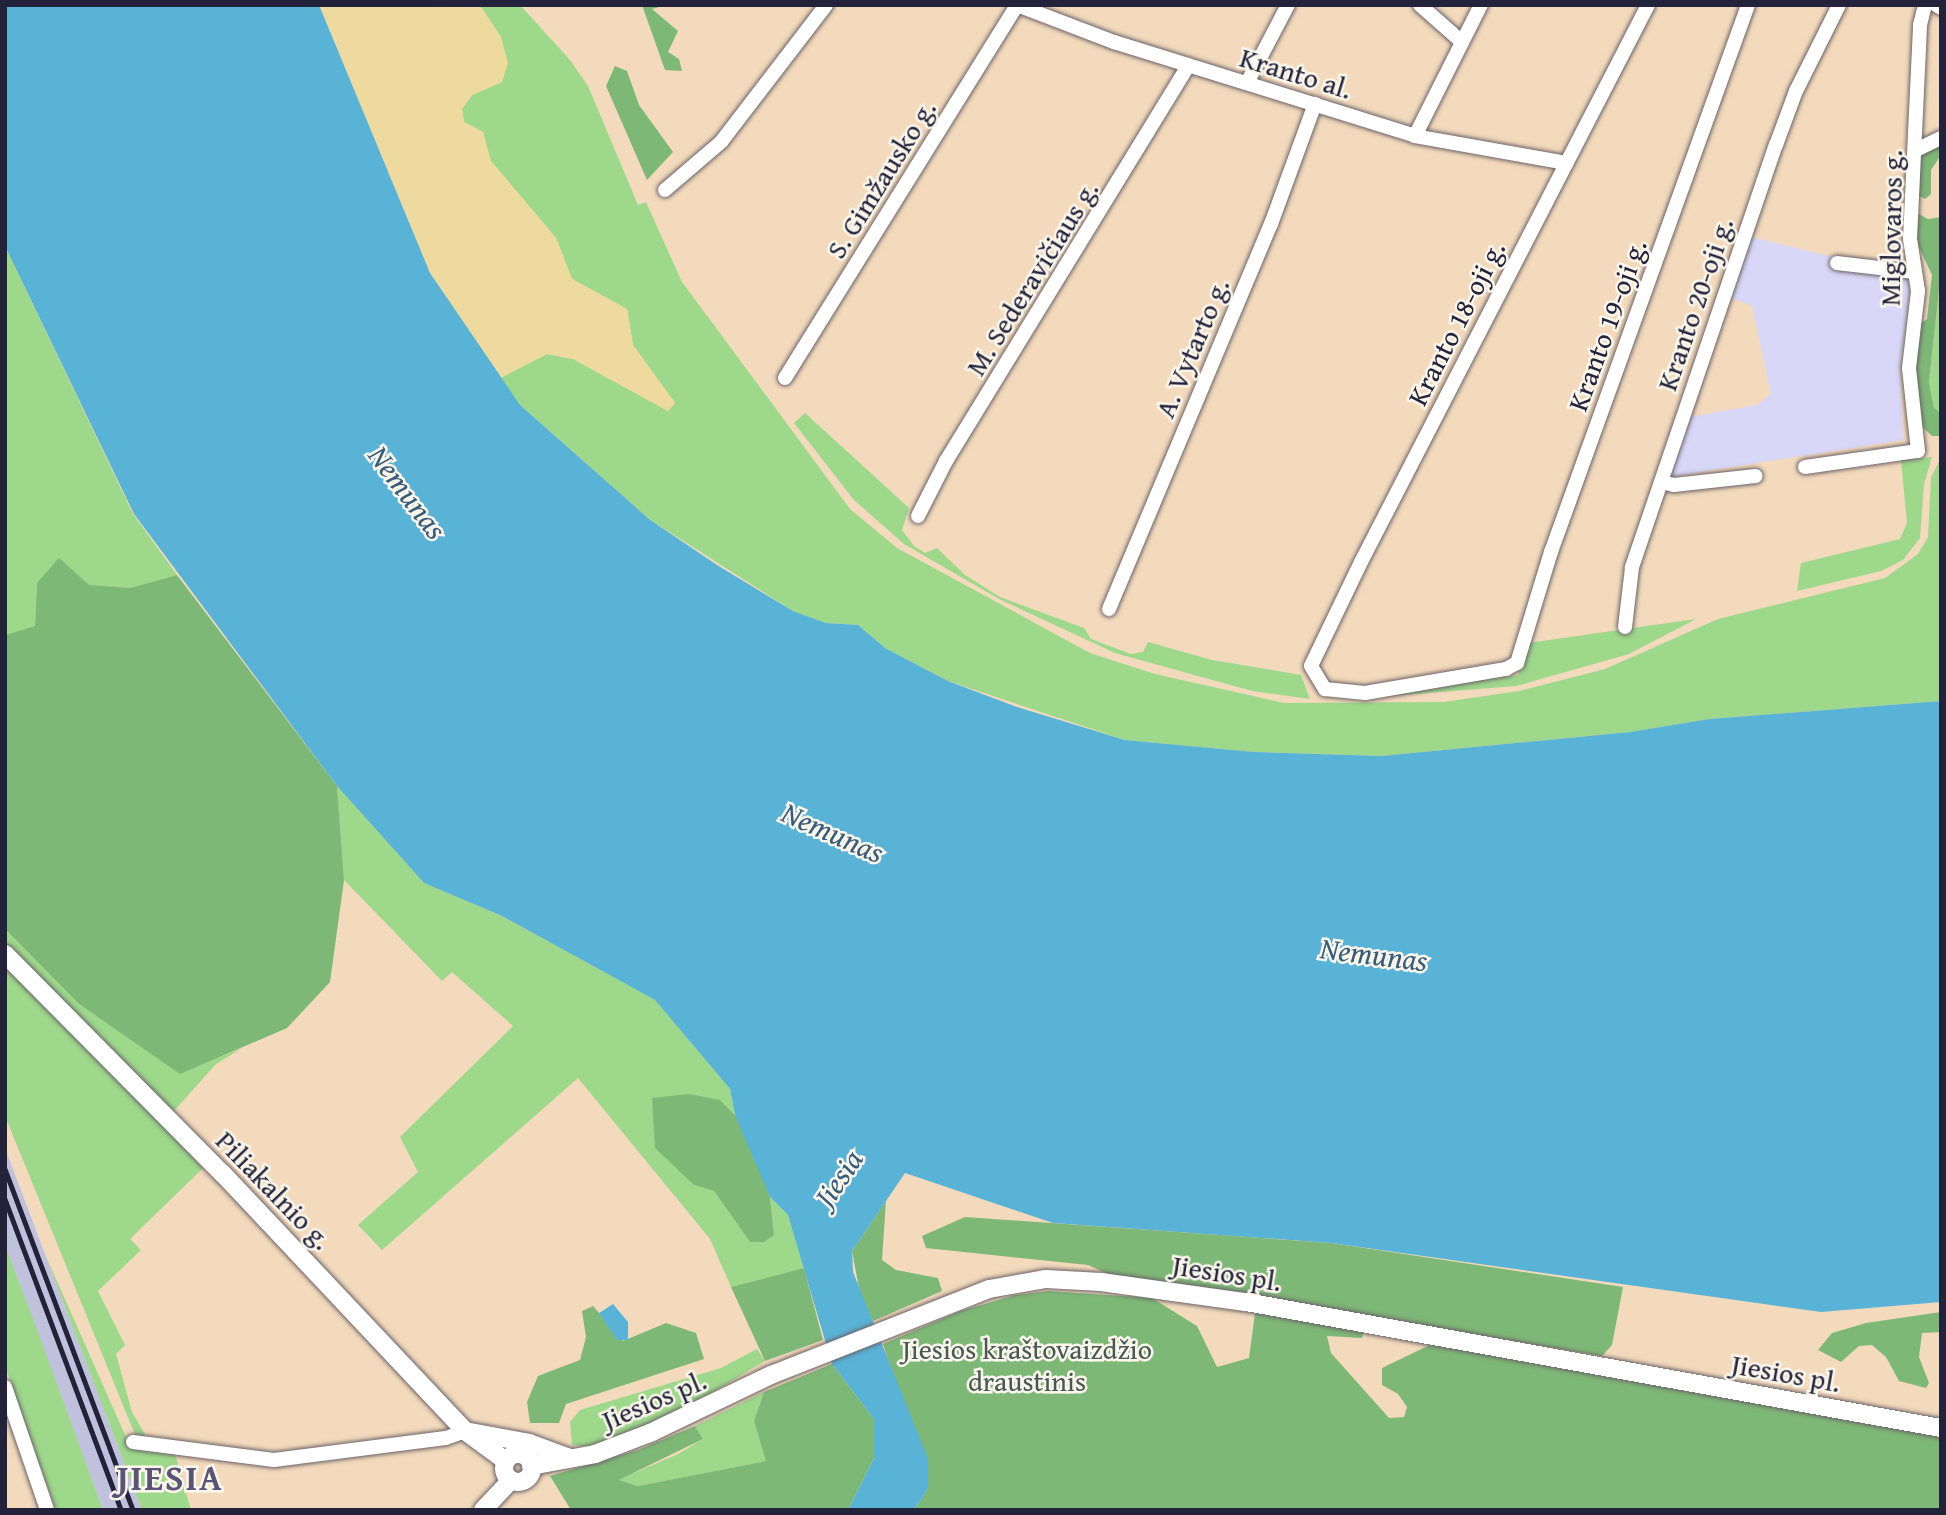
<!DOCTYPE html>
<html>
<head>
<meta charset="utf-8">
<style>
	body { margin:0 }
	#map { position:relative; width:1946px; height:1515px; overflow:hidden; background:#f3dabc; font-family:"Gentium Book Plus",serif }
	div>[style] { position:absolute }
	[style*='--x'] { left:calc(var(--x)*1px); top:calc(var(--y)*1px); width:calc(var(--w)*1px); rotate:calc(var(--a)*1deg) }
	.built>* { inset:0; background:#d9d7f8 }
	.industrial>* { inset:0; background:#c0c2dd }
	.green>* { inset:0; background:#9dd88b }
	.forest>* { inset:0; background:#7eb877 }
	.sand>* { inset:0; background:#eeda9e }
	.water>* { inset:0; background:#59b3d6 }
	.roads { filter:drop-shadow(0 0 2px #6b6268) drop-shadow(0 0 2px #6b6268) }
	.minor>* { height:14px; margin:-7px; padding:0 7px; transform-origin:7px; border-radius:7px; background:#fff }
	.major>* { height:18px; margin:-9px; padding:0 9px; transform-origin:9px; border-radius:9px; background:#fff }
	.major>.ring { margin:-9px; padding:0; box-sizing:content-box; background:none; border:18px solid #fff; border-radius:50% }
	.rail>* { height:4.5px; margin:-2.25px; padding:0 2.25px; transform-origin:2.25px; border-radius:2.25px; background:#22223b }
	span { translate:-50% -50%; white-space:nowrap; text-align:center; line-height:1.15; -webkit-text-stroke:5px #fbf7ec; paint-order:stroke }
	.street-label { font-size:28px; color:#22223b }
	.park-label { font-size:28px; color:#475953 }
	.water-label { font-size:30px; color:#385c79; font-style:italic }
	.district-label { font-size:35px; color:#5a5576; font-weight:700; letter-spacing:2px }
	.frame { position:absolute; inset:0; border:7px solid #22223b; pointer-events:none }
</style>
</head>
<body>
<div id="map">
	<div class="built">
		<div style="clip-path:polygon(1751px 237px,1911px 276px,1900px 371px,1903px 440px,1668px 477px,1688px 417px,1757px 405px,1771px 394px,1752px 306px,1729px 297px)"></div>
	</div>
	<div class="industrial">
		<div style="clip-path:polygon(5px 1148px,45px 1254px,142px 1510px,103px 1510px,5px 1245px)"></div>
	</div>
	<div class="green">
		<div style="clip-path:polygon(479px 5px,520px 5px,570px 60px,588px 86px,638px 205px,646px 202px,682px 282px,850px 509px,897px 548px,1090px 653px,1155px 674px,1284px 703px,1444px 702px,1519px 691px,1605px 669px,1718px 619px,1885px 578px,1918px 554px,1928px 537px,1931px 477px,1941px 458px,1941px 701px,1709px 719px,1630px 732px,1381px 756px,1254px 752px,1125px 740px,948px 681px,885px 648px,858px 625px,826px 623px,793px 611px,649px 519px,520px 405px,500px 378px,547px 354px,573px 359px,668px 411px,675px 403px,633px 345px,627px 309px,572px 279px,556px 238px,490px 160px,483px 132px,464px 122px,462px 109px,472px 95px,502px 82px,501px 37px)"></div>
		<div style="clip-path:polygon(5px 246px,133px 514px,177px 575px,130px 588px,37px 583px,35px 626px,5px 635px)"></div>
		<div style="clip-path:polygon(1941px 272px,1941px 413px,1934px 408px,1929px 382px)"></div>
		<div style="clip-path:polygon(805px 413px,909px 508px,902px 530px,914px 546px,925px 553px,937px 548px,965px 575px,1000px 597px,1084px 628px,1091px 639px,1131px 654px,1143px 652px,1148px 642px,1212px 660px,1301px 675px,1310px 699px,1252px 691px,1115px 653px,999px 599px,904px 544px,854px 500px,794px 423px)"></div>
		<div style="clip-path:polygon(1932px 457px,1924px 484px,1920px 538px,1903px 560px,1881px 571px,1797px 591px,1801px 563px,1900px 539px,1907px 523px,1901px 460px)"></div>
		<div style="clip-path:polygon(1696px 619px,1629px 654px,1516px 686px,1353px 699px,1518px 675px,1528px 643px)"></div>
		<div style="clip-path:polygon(337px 786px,424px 883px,502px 916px,655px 1000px,730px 1089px,735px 1115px,720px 1100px,694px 1185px,714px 1191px,750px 1242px,774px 1235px,770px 1197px,788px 1215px,804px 1268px,731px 1287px,710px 1239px,578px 1078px,382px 1250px,358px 1225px,418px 1172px,400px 1137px,513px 1026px,452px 972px,442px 981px,344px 880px)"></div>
		<div style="clip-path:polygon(5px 929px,79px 1004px,180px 1073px,242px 1048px,216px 1064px,173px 1112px,25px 964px,5px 942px)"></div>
		<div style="clip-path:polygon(5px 964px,203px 1168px,130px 1239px,141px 1250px,98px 1291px,125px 1345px,116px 1354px,132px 1412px,149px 1441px,136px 1437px,5px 1116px)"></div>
		<div style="clip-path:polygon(5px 1245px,36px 1327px,103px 1510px,56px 1510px,5px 1366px)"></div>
		<div style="clip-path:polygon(45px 1254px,129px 1444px,175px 1454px,191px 1510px,142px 1510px)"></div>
		<div style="clip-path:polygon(757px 1349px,765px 1361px,711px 1393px,639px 1430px,591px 1447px,572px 1445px,570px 1422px,580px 1410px,721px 1368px)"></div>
		<div style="clip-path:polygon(764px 1392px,754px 1421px,767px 1461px,638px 1486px,618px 1480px,678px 1454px,703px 1439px,695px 1426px)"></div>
	</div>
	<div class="forest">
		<div style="clip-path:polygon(642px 5px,667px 5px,652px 9px,678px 31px,668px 52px,679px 59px,682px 71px,665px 70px)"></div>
		<div style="clip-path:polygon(615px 66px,627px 71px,639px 105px,673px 152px,647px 180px,606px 86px)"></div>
		<div style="clip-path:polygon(1941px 140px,1941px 155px,1931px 170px,1931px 194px,1925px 199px,1919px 196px,1921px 156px)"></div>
		<div style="clip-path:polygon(1919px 214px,1928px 219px,1941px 217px,1941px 272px,1929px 382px,1934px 408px,1941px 413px,1941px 436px,1932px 436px,1921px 426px,1913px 381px,1920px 324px,1927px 319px,1932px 275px,1916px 241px)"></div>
		<div style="clip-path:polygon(59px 558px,89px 585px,130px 588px,177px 575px,337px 786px,344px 880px,330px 982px,287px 1028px,180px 1074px,79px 1004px,5px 929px,5px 635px,35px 626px,37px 583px)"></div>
		<div style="clip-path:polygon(689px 1094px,720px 1100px,735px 1115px,755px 1152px,770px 1197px,774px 1235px,764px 1242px,750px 1242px,714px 1191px,694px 1185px,655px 1148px,652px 1098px)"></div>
		<div style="clip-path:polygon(886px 1201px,882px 1260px,896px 1270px,938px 1278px,942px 1291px,873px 1321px,861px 1299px,852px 1251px)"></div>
		<div style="clip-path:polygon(965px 1217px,1331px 1243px,1623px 1287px,1612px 1345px,1602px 1356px,1106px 1273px,1088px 1265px,926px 1248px,922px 1236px)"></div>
		<div style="clip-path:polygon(804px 1268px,823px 1340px,765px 1361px,731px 1287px)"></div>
		<div style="clip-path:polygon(1048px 1291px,1152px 1298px,1197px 1326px,1217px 1367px,1249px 1358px,1255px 1313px,1364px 1329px,1362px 1338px,1327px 1336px,1331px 1353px,1389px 1418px,1404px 1417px,1407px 1407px,1398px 1394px,1382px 1385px,1382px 1368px,1436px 1342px,1941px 1437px,1941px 1510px,914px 1510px,928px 1489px,883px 1344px,961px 1311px,1015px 1295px)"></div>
		<div style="clip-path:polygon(593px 1306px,623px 1341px,666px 1323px,696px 1333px,704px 1359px,566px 1404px,559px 1423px,530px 1423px,527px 1402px,538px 1376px,580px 1360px,586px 1337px,582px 1311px)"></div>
		<div style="clip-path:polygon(1941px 1312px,1941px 1332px,1922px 1333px,1919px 1357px,1929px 1383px,1926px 1388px,1899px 1381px,1886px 1357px,1872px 1345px,1859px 1346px,1841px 1362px,1818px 1350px,1832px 1333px,1866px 1323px)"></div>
		<div style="clip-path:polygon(832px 1364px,874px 1419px,874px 1458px,848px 1510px,571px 1510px,550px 1476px,638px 1450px,695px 1426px,703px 1439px,619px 1480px,638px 1486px,766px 1461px,754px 1421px,764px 1392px)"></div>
	</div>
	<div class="sand">
		<div style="clip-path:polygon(319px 5px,482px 8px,501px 37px,508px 63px,502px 82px,472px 95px,462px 108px,464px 122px,483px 132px,491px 161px,556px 238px,572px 279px,627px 309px,633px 345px,675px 403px,668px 411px,573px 359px,547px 354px,500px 378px,430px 273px)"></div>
	</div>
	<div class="water">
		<div style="clip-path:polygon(5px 5px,319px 5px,430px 273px,520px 405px,649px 519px,717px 565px,793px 611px,826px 623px,858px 625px,885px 648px,948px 681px,1017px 707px,1125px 740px,1254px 752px,1381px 756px,1630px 732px,1709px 719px,1941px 701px,1941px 1302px,1821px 1312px,1331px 1243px,1053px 1223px,905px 1173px,852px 1251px,853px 1272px,928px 1459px,928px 1489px,914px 1510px,848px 1510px,874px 1458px,874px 1419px,832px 1364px,788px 1215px,770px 1197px,735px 1115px,730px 1089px,655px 1000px,502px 916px,424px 883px,337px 786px,134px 514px,5px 246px)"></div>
		<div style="clip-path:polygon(613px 1304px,628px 1322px,628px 1340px,617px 1340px,599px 1313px)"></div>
	</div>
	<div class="roads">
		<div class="minor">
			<div style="--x:1017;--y:5;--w:104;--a:20.9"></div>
			<div style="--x:1114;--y:42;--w:315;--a:17.3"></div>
			<div style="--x:1415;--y:136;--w:154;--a:10.1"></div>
			<div style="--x:1420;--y:5;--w:56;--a:41.4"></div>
			<div style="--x:1648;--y:5;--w:627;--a:117.26"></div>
			<div style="--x:1361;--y:562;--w:115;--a:115.7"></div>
			<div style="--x:1311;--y:666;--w:27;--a:59"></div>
			<div style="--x:1325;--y:689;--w:40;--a:5.7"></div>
			<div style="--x:1365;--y:693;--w:143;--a:-9.7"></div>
			<div style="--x:1506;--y:669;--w:13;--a:-29"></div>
			<div style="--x:1517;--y:663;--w:116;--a:-73"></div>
			<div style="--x:1551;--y:552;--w:581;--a:-70.19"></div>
			<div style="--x:1936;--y:5;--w:6;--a:31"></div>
			<div style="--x:1247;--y:83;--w:88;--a:-62.3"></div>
			<div style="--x:1415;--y:136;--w:147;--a:-63.3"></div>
			<div style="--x:1916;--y:150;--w:28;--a:-26"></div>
			<div style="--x:665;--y:190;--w:74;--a:-40.6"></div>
			<div style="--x:721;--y:142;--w:173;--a:-52.5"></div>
			<div style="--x:1837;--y:263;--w:78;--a:6.7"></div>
			<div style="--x:785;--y:378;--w:439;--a:-58.1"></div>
			<div style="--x:1805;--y:467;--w:114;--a:-8.1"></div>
			<div style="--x:1918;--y:451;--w:83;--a:-96.2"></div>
			<div style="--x:1909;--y:368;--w:78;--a:-83.3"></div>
			<div style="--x:1918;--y:291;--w:53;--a:-98.7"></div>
			<div style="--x:1910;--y:239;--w:214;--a:-87.3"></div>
			<div style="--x:1920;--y:25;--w:21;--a:-76"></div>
			<div style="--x:1661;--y:482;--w:13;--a:13"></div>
			<div style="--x:1674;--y:485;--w:82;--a:-6.3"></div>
			<div style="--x:918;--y:516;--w:62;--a:-63"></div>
			<div style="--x:946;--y:461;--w:463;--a:-58.5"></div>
			<div style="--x:1109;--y:609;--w:418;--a:-67.2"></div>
			<div style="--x:1271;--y:224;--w:128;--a:-69.9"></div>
			<div style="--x:1625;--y:627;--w:60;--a:-83.3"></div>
			<div style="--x:1632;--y:567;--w:446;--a:-71.2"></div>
			<div style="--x:1776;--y:145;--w:58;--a:-69.7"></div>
			<div style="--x:1796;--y:91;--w:96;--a:-63.4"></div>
			<div style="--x:5;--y:1387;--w:130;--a:71.1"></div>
			<div style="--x:133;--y:1442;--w:142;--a:7.3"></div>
			<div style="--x:274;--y:1460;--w:173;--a:-7.3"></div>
			<div style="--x:446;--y:1438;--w:20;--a:-20"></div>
		</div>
		<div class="major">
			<div style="--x:5;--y:954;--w:310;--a:45.3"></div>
			<div style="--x:223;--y:1174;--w:353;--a:46.7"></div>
			<div style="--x:465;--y:1431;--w:51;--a:36.2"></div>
			<div style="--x:465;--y:1431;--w:65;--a:10.6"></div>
			<div style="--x:529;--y:1443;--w:44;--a:20.1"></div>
			<div class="ring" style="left:504px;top:1454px;width:10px;height:10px"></div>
			<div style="--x:531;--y:1466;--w:65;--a:-10.6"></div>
			<div style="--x:595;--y:1454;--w:59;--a:-20.9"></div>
			<div style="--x:650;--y:1433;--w:134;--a:-25.6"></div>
			<div style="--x:771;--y:1375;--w:234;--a:-21.5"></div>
			<div style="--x:989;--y:1289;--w:58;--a:-10"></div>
			<div style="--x:1046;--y:1279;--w:55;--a:3.1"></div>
			<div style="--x:1101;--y:1282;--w:146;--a:7.9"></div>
			<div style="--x:1246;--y:1302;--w:706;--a:10.28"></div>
			<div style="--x:483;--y:1510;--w:41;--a:-47"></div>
		</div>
	</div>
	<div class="rail">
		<div style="--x:5;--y:1169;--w:364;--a:69.4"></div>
		<div style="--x:5;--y:1199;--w:332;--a:69.5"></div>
	</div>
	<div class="street-label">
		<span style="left:1296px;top:73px;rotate:17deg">Kranto al.</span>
		<span style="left:881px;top:179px;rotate:-58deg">S. Gimžausko g.</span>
		<span style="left:1891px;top:228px;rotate:-89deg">Miglovaros g.</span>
		<span style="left:1032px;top:278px;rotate:-58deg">M. Sederavičiaus g.</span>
		<span style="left:1695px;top:304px;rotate:-71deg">Kranto 20-oji g.</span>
		<span style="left:1456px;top:323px;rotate:-63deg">Kranto 18-oji g.</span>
		<span style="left:1607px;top:325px;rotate:-70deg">Kranto 19-oji g.</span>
		<span style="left:1192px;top:348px;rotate:-67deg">A. Vytarto g.</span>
		<span style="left:274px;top:1190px;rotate:46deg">Piliakalnio g.</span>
		<span style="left:1227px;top:1273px;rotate:9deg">Jiesios pl.</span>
		<span style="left:1786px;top:1373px;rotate:10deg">Jiesios pl.</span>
		<span style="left:654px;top:1400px;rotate:-23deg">Jiesios pl.</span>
	</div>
	<div class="park-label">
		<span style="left:1027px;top:1365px">Jiesios kraštovaizdžio<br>draustinis</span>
	</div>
	<div class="water-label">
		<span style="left:408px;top:492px;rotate:53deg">Nemunas</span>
		<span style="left:833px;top:832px;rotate:24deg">Nemunas</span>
		<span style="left:1374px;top:954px;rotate:7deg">Nemunas</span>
		<span style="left:838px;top:1178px;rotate:-56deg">Jiesia</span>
	</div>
	<div class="district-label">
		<span style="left:170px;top:1478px">JIESIA</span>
	</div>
	<div class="frame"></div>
</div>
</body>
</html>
